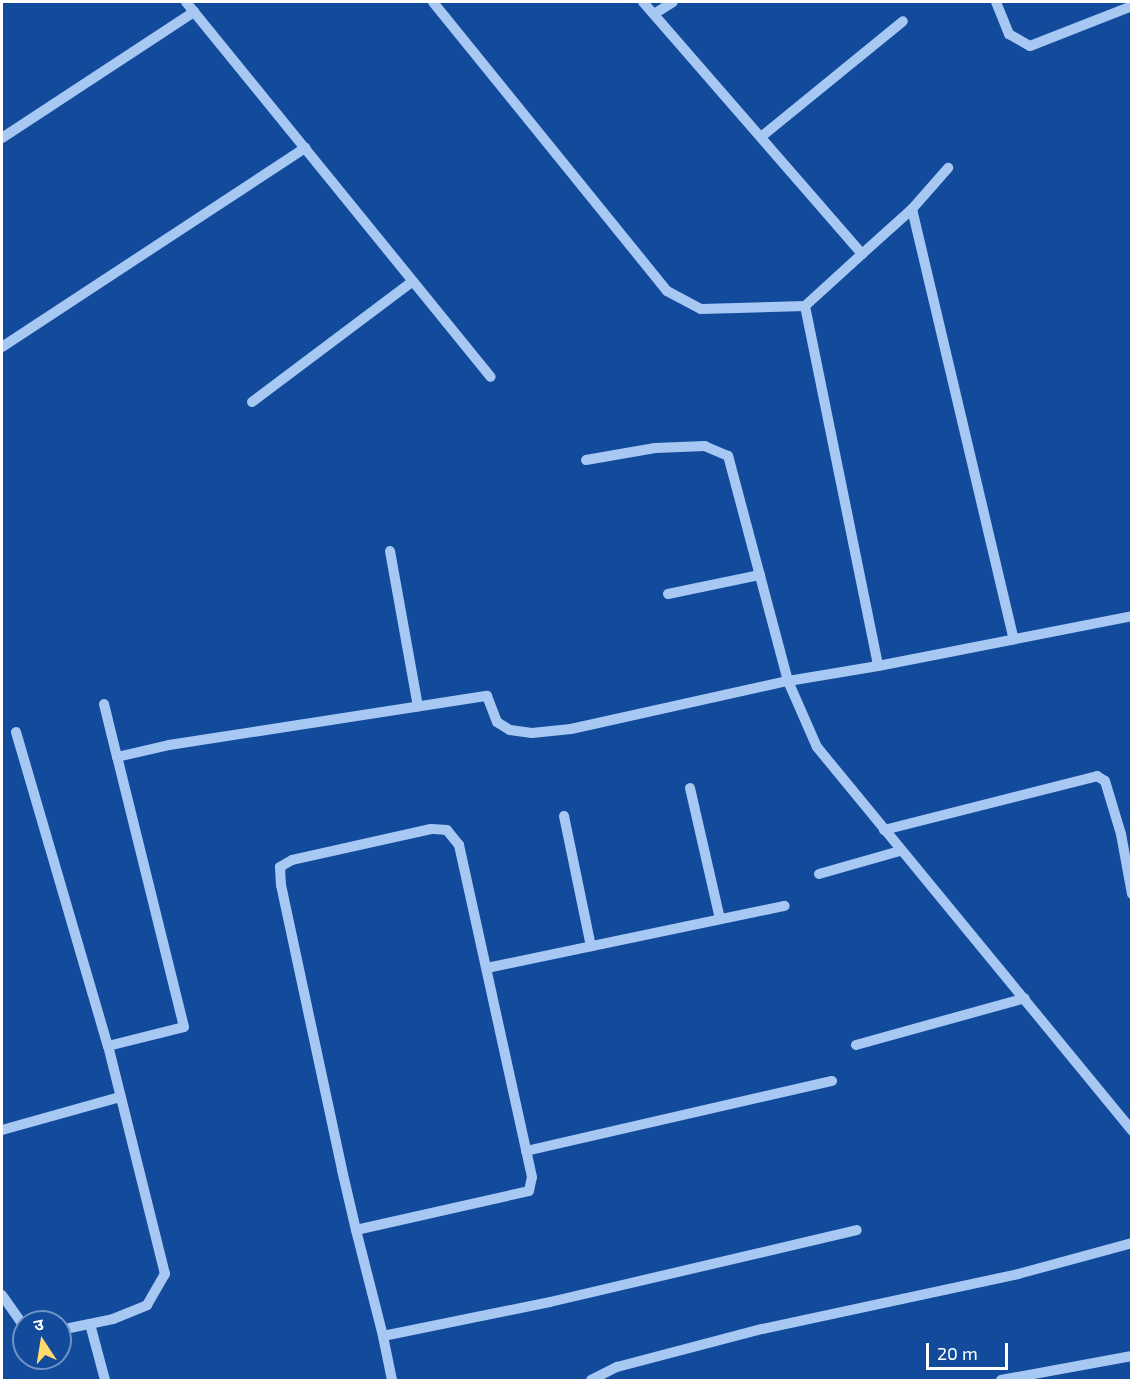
<!DOCTYPE html>
<html>
<head>
<meta charset="utf-8">
<style>
	body { margin:0 }
	#map { position:relative; width:1133px; height:1382px; overflow:hidden; background:#134b9c; font-family:"Exo 2","Noto Sans Devanagari",sans-serif }
	div>[style] { position:absolute }
	[style*='--x'] { left:calc(var(--x)*1px); top:calc(var(--y)*1px); width:calc(var(--w)*1px); rotate:calc(var(--a)*1deg) }
	.minor>* { height:10px; margin:-5px; padding:0 5px; transform-origin:5px; border-radius:5px; background:#a8c8f4 }
	span { translate:-50% -50%; white-space:nowrap; text-align:center; line-height:1.15; -webkit-text-stroke:4.5px #134b9c; paint-order:stroke }
	.frame { position:absolute; inset:0; border:3px solid #fff; pointer-events:none }
	.north { position:absolute; left:12px; top:1310px; width:60px; height:60px; box-sizing:border-box; background:#134b9c; border:2px solid #7193c4; border-radius:50%; rotate:348deg; font-size:16px; font-weight:700; line-height:24px; text-align:center; color:#fff }
	.north::after { content:''; display:block; margin:auto; width:21px; height:27px; background:#ffd96b; clip-path:polygon(50% 0,100% 100%,50% 72%,0 100%) }
	.scale { position:absolute; left:926px; top:1343px; width:82px; height:27px; box-sizing:border-box; border:3px solid #fff; border-top:0; padding-left:8px; font-size:18px; line-height:21px; white-space:nowrap; color:#fff; -webkit-text-stroke:4px #134b9c; paint-order:stroke }
</style>
</head>
<body>
<div id="map">
	<div class="minor">
		<div style="--x:186;--y:2;--w:483;--a:50.9"></div>
		<div style="--x:433;--y:2;--w:372;--a:51"></div>
		<div style="--x:667;--y:291;--w:38;--a:28"></div>
		<div style="--x:701;--y:309;--w:104;--a:-1.7"></div>
		<div style="--x:643;--y:2;--w:334;--a:49"></div>
		<div style="--x:862;--y:254;--w:77;--a:137.6"></div>
		<div style="--x:805;--y:306;--w:367;--a:78.5"></div>
		<div style="--x:878;--y:666;--w:259;--a:-11.1"></div>
		<div style="--x:996;--y:2;--w:35;--a:68"></div>
		<div style="--x:1009;--y:34;--w:24;--a:30"></div>
		<div style="--x:1030;--y:46;--w:110;--a:-21.4"></div>
		<div style="--x:654;--y:14;--w:22;--a:-32"></div>
		<div style="--x:761;--y:137;--w:183;--a:-39.2"></div>
		<div style="--x:2;--y:138;--w:230;--a:-33.3"></div>
		<div style="--x:912;--y:209;--w:55;--a:-48.7"></div>
		<div style="--x:862;--y:254;--w:67;--a:-42"></div>
		<div style="--x:912;--y:209;--w:442;--a:76.7"></div>
		<div style="--x:2;--y:347;--w:363;--a:-33.3"></div>
		<div style="--x:252;--y:402;--w:201;--a:-36.9"></div>
		<div style="--x:390;--y:551;--w:158;--a:79.8"></div>
		<div style="--x:668;--y:594;--w:94;--a:-11.7"></div>
		<div style="--x:878;--y:666;--w:91;--a:170.5"></div>
		<div style="--x:788;--y:681;--w:72;--a:66.3"></div>
		<div style="--x:817;--y:747;--w:497;--a:50.6"></div>
		<div style="--x:104;--y:704;--w:55;--a:76.2"></div>
		<div style="--x:16;--y:732;--w:327;--a:73.7"></div>
		<div style="--x:108;--y:1046;--w:78;--a:-14"></div>
		<div style="--x:184;--y:1027;--w:278;--a:-103.9"></div>
		<div style="--x:117;--y:757;--w:53;--a:-13"></div>
		<div style="--x:169;--y:745;--w:322;--a:-8.8"></div>
		<div style="--x:487;--y:696;--w:28;--a:69"></div>
		<div style="--x:497;--y:722;--w:15;--a:32"></div>
		<div style="--x:510;--y:730;--w:22;--a:8"></div>
		<div style="--x:532;--y:733;--w:39;--a:-6"></div>
		<div style="--x:571;--y:729;--w:222;--a:-12.5"></div>
		<div style="--x:788;--y:681;--w:233;--a:-104.9"></div>
		<div style="--x:728;--y:456;--w:25;--a:-157"></div>
		<div style="--x:705;--y:446;--w:50;--a:177.7"></div>
		<div style="--x:655;--y:448;--w:70;--a:170.1"></div>
		<div style="--x:690;--y:788;--w:134;--a:77.1"></div>
		<div style="--x:564;--y:816;--w:133;--a:78.3"></div>
		<div style="--x:884;--y:830;--w:220;--a:-14.2"></div>
		<div style="--x:1097;--y:776;--w:9;--a:32"></div>
		<div style="--x:1105;--y:781;--w:55;--a:73.2"></div>
		<div style="--x:1121;--y:834;--w:61;--a:79.6"></div>
		<div style="--x:819;--y:874;--w:84;--a:-15.9"></div>
		<div style="--x:487;--y:968;--w:304;--a:-11.8"></div>
		<div style="--x:856;--y:1045;--w:175;--a:-15.5"></div>
		<div style="--x:2;--y:1130;--w:123;--a:-15.6"></div>
		<div style="--x:526;--y:1151;--w:314;--a:-12.9"></div>
		<div style="--x:356;--y:1230;--w:177;--a:-12.7"></div>
		<div style="--x:529;--y:1191;--w:14;--a:-78"></div>
		<div style="--x:532;--y:1177;--w:340;--a:-102.4"></div>
		<div style="--x:459;--y:845;--w:19;--a:-129"></div>
		<div style="--x:447;--y:830;--w:16;--a:-176"></div>
		<div style="--x:431;--y:829;--w:142;--a:167.4"></div>
		<div style="--x:292;--y:860;--w:14;--a:150"></div>
		<div style="--x:280;--y:867;--w:18;--a:87"></div>
		<div style="--x:281;--y:885;--w:291;--a:77.9"></div>
		<div style="--x:342;--y:1170;--w:62;--a:76.9"></div>
		<div style="--x:356;--y:1230;--w:109;--a:75.7"></div>
		<div style="--x:2;--y:1295;--w:38;--a:55"></div>
		<div style="--x:90;--y:1324;--w:58;--a:75"></div>
		<div style="--x:60;--y:1330;--w:54;--a:-11.7"></div>
		<div style="--x:113;--y:1319;--w:37;--a:-22"></div>
		<div style="--x:147;--y:1305;--w:36;--a:-60"></div>
		<div style="--x:165;--y:1274;--w:235;--a:-104"></div>
		<div style="--x:392;--y:1380;--w:45;--a:-101.6"></div>
		<div style="--x:383;--y:1336;--w:170;--a:-11.5"></div>
		<div style="--x:550;--y:1302;--w:315;--a:-13.2"></div>
		<div style="--x:591;--y:1380;--w:29;--a:-27"></div>
		<div style="--x:617;--y:1367;--w:150;--a:-14.7"></div>
		<div style="--x:762;--y:1329;--w:262;--a:-12.1"></div>
		<div style="--x:1018;--y:1274;--w:118;--a:-15.2"></div>
		<div style="--x:1001;--y:1380;--w:133;--a:-10.4"></div>
	</div>
	<div class="frame"></div>
	<div class="north">उ</div>
	<div class="scale">20 m</div>
</div>
</body>
</html>
